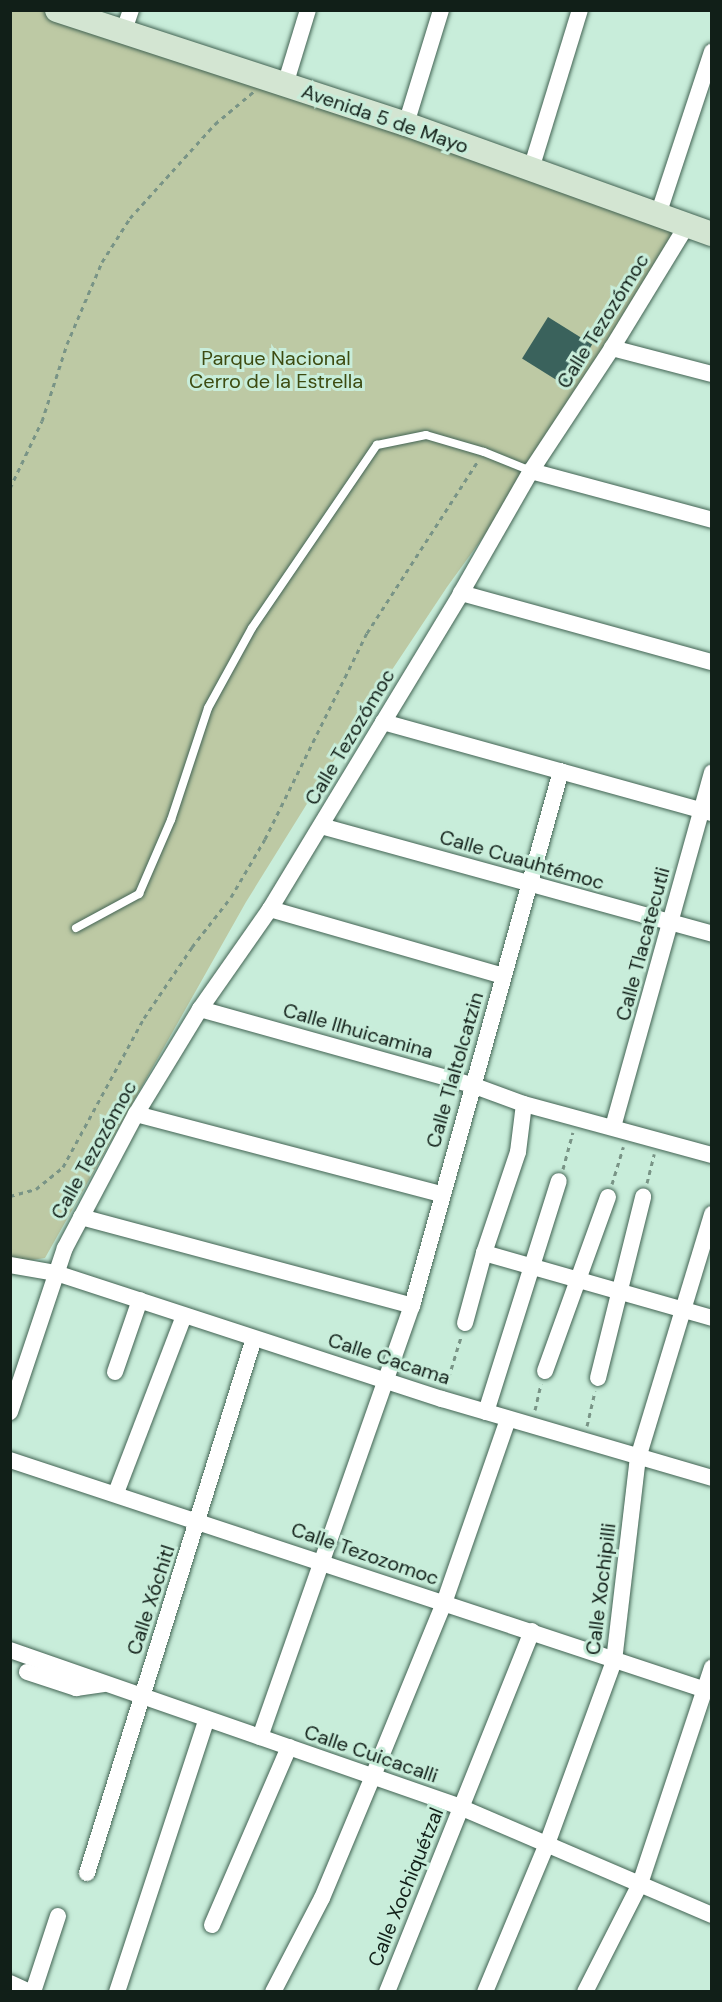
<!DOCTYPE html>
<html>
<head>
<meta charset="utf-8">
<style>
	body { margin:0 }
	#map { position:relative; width:722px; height:2002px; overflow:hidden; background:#c8edda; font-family:"DM Sans",sans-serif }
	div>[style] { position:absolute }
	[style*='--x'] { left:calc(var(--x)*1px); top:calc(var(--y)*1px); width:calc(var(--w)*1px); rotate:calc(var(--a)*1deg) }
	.green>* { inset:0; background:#bdc9a4 }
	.building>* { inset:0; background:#3a625c; transform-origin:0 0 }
	.path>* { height:3px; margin-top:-1.5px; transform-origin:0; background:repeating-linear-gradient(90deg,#799486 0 4.5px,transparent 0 9px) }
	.roads { filter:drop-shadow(0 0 2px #426353) drop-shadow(0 0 2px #426353) }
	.lane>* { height:8px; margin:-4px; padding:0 4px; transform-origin:4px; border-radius:4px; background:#fff }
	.street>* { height:16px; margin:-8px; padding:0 8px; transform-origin:8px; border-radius:8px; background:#fff }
	.secondary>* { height:24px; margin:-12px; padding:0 12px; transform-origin:12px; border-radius:12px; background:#d3e5d2 }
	span { translate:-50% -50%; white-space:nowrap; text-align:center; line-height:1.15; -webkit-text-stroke:6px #c8edda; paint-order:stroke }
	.street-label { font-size:20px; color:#111f18 }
	.park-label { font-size:20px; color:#3d4b11 }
	.frame { position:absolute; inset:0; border:12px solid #111f18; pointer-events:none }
</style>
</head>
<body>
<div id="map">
	<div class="green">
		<div style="clip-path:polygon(50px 10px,682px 227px,531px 471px,447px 587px,364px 712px,246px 902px,45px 1258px,18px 1262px,10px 1260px,10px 11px)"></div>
	</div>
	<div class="building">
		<div style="left:548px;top:317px;width:52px;height:49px;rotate:32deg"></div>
	</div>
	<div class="path">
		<div style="--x:10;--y:488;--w:74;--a:-64.5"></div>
		<div style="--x:42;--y:421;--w:81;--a:-72"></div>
		<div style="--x:67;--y:344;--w:89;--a:-66.9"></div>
		<div style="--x:102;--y:262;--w:52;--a:-57.5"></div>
		<div style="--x:130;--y:218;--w:127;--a:-47.9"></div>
		<div style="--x:215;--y:124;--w:50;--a:-40.1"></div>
		<div style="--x:563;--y:1169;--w:38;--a:-75"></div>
		<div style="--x:647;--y:1183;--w:30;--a:-76"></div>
		<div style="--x:612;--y:1184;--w:39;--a:-73"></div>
		<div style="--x:10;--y:1196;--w:27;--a:-15"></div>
		<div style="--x:36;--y:1189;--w:35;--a:-39"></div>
		<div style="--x:63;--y:1167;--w:170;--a:-61.5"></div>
		<div style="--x:144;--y:1018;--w:86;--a:-55.9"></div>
		<div style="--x:192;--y:947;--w:63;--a:-52"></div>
		<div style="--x:231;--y:897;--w:67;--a:-59.6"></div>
		<div style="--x:265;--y:839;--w:230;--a:-63.7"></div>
		<div style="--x:367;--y:633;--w:203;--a:-57.2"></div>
		<div style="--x:446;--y:1386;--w:51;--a:-73"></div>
		<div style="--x:535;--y:1410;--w:27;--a:-77"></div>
		<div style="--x:587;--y:1426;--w:36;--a:-77"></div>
	</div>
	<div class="roads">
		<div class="lane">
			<div style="--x:76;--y:928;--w:72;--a:-28.4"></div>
			<div style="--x:139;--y:894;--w:81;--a:-66.6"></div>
			<div style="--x:171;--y:820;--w:118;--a:-71.7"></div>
			<div style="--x:208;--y:708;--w:91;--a:-61.2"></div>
			<div style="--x:252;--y:628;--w:222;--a:-55.7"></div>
			<div style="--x:377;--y:445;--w:50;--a:-11.5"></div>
			<div style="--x:426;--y:435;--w:60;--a:16.3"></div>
			<div style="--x:484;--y:452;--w:51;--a:22"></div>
		</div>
		<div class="street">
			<div style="--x:123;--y:33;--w:24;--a:-71"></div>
			<div style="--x:285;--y:85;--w:78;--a:-73"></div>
			<div style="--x:406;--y:124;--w:119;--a:-72.9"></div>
			<div style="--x:531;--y:169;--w:166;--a:-72.9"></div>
			<div style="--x:658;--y:215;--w:172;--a:-71.7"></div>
			<div style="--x:612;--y:348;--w:103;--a:14.6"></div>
			<div style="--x:531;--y:471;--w:188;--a:15.1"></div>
			<div style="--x:461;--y:593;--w:260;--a:15.4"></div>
			<div style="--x:383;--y:722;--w:340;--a:15.5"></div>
			<div style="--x:321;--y:826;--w:406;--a:15.4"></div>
			<div style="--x:270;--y:909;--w:242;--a:16"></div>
			<div style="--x:200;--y:1009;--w:282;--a:15.6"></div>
			<div style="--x:472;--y:1085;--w:55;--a:20.1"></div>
			<div style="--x:524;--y:1104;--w:195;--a:15.2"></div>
			<div style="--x:136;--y:1114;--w:316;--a:14.7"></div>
			<div style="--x:613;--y:1127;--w:368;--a:-74.4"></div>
			<div style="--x:81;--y:1217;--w:343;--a:15"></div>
			<div style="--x:484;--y:1253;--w:237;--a:15.9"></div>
			<div style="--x:10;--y:1265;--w:47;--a:9.9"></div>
			<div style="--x:56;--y:1273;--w:406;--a:18.1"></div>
			<div style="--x:442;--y:1399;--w:281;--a:16.3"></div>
			<div style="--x:465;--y:1323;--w:73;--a:-74.8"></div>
			<div style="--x:484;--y:1253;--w:107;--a:-71.4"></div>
			<div style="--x:518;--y:1152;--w:48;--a:-82.9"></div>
			<div style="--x:545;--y:1371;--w:185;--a:-70.1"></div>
			<div style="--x:115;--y:1372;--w:76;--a:-70.9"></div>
			<div style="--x:598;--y:1378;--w:187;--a:-76"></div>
			<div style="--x:10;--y:1412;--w:173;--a:-71.5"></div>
			<div style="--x:65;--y:1248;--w:152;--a:-62.1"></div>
			<div style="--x:136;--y:1114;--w:123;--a:-58.6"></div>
			<div style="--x:200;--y:1009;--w:122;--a:-55"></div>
			<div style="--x:270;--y:909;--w:369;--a:-58.8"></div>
			<div style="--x:461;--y:593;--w:141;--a:-60.2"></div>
			<div style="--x:531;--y:471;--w:147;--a:-56.6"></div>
			<div style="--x:612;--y:348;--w:144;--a:-58.6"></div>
			<div style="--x:486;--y:1412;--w:242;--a:-72.5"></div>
			<div style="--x:10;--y:1460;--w:733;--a:18.29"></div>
			<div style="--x:116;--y:1493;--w:190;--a:-69"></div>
			<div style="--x:10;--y:1650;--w:477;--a:19.2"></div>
			<div style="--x:460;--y:1807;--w:274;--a:23.2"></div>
			<div style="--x:27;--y:1672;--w:52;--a:18.1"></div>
			<div style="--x:76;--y:1688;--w:28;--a:-8"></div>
			<div style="--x:260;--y:1737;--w:457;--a:-70.6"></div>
			<div style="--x:412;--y:1306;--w:555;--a:-74.44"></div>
			<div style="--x:87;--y:1873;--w:560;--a:-72.66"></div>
			<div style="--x:212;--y:1925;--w:194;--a:-66.6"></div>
			<div style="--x:10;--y:1983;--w:21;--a:25"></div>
			<div style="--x:33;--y:1992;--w:80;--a:-71.8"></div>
			<div style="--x:117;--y:1992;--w:287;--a:-71.8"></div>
			<div style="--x:273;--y:1992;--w:106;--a:-62.5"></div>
			<div style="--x:322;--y:1898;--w:132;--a:-67.3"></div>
			<div style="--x:373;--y:1776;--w:187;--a:-67.7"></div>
			<div style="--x:444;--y:1603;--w:195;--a:-70.8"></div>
			<div style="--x:387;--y:1992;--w:389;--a:-68.1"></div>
			<div style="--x:485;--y:1992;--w:160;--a:-67.3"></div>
			<div style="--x:547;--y:1844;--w:195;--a:-69.9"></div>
			<div style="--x:614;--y:1661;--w:204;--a:-83.3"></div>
			<div style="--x:638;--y:1458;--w:255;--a:-73.1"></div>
			<div style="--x:585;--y:1992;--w:121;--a:-63"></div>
			<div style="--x:640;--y:1884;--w:228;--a:-71.6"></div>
		</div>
		<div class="secondary">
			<div style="--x:57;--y:10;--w:367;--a:18.1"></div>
			<div style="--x:406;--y:124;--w:325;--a:19.8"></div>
		</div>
	</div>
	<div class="street-label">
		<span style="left:385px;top:119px;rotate:19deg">Avenida 5 de Mayo</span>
		<span style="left:603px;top:321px;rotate:-58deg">Calle Tezozómoc</span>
		<span style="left:350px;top:737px;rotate:-59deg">Calle Tezozómoc</span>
		<span style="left:522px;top:860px;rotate:16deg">Calle Cuauhtémoc</span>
		<span style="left:643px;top:944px;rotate:-75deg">Calle Tlacatecutli</span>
		<span style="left:358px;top:1031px;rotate:16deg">Calle Ilhuicamina</span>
		<span style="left:455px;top:1070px;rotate:-74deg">Calle Tlaltolcatzin</span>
		<span style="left:94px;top:1150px;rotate:-61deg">Calle Tezozómoc</span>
		<span style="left:389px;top:1359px;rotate:18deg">Calle Cacama</span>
		<span style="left:365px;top:1554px;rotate:19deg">Calle Tezozomoc</span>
		<span style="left:601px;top:1589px;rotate:-83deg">Calle Xochipilli</span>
		<span style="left:151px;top:1600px;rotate:-72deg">Calle Xóchitl</span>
		<span style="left:371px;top:1754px;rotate:19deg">Calle Cuicacalli</span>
		<span style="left:406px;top:1887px;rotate:-68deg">Calle Xochiquétzal</span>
	</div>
	<div class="park-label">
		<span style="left:276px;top:370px">Parque Nacional<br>Cerro de la Estrella</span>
	</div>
	<div class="frame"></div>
</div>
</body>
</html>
